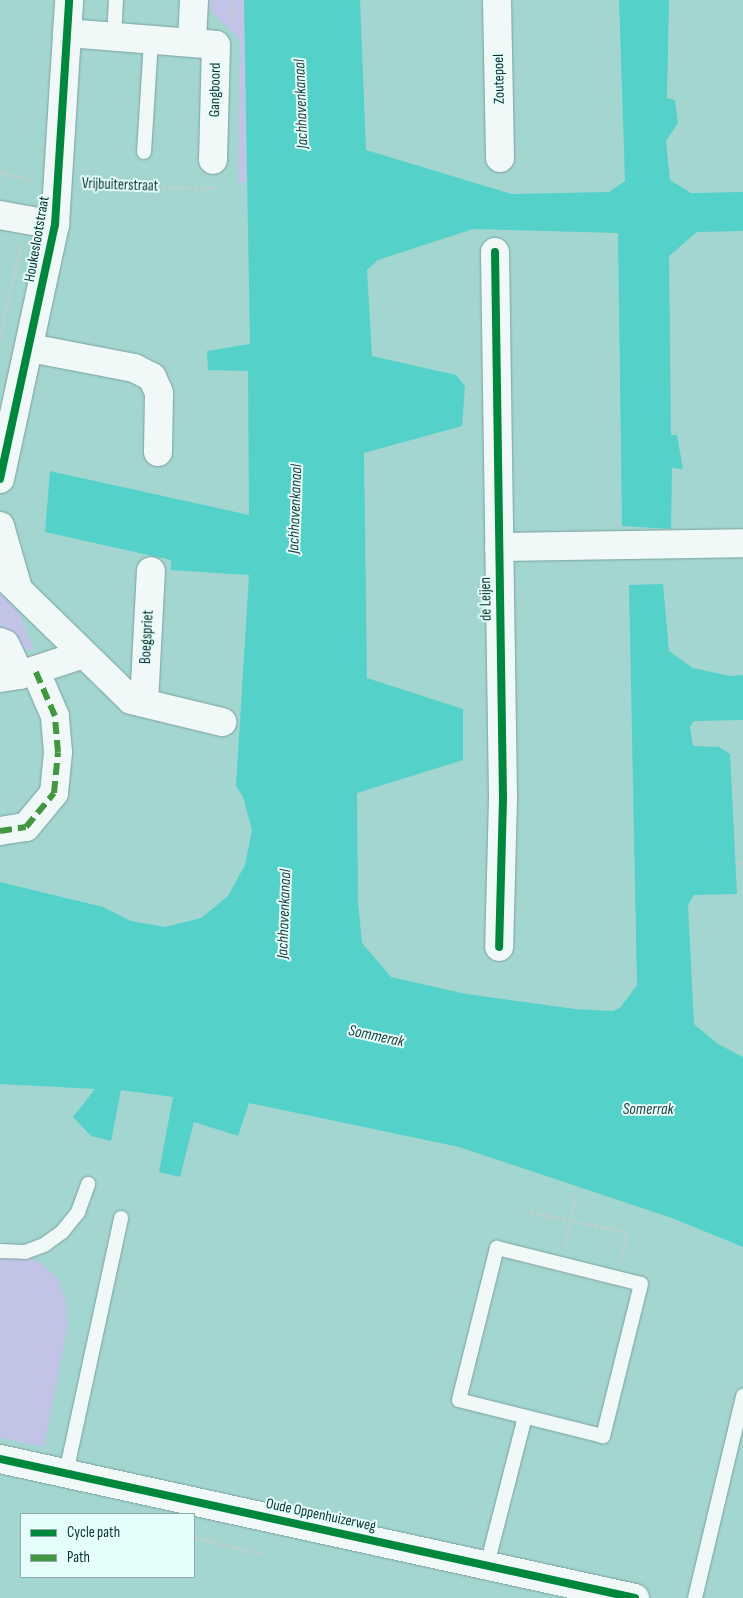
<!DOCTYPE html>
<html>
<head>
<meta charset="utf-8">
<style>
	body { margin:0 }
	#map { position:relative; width:743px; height:1598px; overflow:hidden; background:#a4d6d1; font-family:"Sofia Sans Condensed",sans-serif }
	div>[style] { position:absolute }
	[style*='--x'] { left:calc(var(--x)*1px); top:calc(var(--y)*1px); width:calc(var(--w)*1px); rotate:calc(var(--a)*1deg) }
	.green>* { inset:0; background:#c1c4e7 }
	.water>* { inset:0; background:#54d1c8 }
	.path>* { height:3px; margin-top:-1.5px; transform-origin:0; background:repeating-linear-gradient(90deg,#bfcfce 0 4px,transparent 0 6.5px) }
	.roads { filter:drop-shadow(0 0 1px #7aa29e) drop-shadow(0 0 1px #7aa29e) }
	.lane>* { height:14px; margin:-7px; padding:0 7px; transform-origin:7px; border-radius:7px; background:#f1f9f8 }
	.street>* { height:28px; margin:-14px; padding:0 14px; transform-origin:14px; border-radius:14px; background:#f1f9f8 }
	.quiet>* { height:6px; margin-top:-3px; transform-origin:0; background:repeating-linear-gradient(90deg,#449741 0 12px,transparent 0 18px) }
	.cycleway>* { height:8px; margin:-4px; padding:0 4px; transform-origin:4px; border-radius:4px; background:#00873e }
	span { translate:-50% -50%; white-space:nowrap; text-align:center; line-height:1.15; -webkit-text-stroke:4px #e5fefb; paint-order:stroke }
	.street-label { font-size:15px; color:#0a322f }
	.water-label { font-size:16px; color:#1c3b39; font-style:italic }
	.legend { position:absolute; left:20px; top:1513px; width:175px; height:65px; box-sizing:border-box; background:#e5fefb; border:1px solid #8daca9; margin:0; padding:6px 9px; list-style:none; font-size:15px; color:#0a322f }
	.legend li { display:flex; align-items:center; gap:10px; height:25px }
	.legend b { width:25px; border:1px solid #8daca9 }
</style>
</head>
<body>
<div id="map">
	<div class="green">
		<div style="clip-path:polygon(208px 0,244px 0,246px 183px,238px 182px,240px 40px,210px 10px)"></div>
		<div style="clip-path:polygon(0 593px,19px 613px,34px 650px,20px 649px,0 624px)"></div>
		<div style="clip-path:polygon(0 1256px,21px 1256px,41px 1263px,58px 1279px,65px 1298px,68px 1323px,44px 1447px,0 1438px)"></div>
	</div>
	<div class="water">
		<div style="clip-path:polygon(244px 0,360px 0,366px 150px,512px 194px,609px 192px,625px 181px,619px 0,669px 0,667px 98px,675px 100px,678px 123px,666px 141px,670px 180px,691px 193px,743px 192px,743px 231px,697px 232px,669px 256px,671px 435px,677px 435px,683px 469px,672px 468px,671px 529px,622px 526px,618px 233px,473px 229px,378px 260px,367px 270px,372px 356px,456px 375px,465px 386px,462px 426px,364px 453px,367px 678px,463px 709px,463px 760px,357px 793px,358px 903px,362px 943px,391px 977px,466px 994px,575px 1009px,613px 1011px,620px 1008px,637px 985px,629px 585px,663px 584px,669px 651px,693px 668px,730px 676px,743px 675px,743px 720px,694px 721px,690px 727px,693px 746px,719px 747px,730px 754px,737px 894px,694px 895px,688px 905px,694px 1024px,718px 1044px,743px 1057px,743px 1247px,672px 1218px,459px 1147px,249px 1103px,238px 1136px,194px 1122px,180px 1177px,159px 1172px,173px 1097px,121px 1090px,111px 1141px,91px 1136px,73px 1117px,95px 1089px,0 1084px,0 882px,103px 907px,131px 921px,165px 927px,201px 918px,228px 896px,245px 865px,252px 830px,243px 797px,236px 786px,249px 575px,171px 570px,171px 560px,45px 532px,50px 471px,249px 515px,248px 371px,208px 370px,207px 351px,250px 344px)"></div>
	</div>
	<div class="path">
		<div style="--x:232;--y:0;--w:24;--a:90"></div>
		<div style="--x:0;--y:172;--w:34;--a:14"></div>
		<div style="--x:84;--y:184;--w:128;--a:2.2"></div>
		<div style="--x:212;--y:189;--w:3;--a:-90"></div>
		<div style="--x:0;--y:337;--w:95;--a:-77.3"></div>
		<div style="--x:736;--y:864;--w:7;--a:-16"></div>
		<div style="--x:530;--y:1212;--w:99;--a:11.7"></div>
		<div style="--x:627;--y:1232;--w:29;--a:102"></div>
		<div style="--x:565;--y:1247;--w:55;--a:-78.5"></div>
		<div style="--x:194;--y:1537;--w:70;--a:14"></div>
	</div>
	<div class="roads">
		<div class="lane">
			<div style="--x:114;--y:37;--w:37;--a:-87"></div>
			<div style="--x:144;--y:152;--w:112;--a:-86.4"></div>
			<div style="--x:497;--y:1248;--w:148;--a:14"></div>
			<div style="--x:641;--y:1284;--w:157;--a:104"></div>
			<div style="--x:603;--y:1436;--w:148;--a:-166"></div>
			<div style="--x:459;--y:1400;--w:157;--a:-76"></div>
			<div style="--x:0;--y:1251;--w:25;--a:2"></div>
			<div style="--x:25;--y:1252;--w:20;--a:-20"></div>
			<div style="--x:44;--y:1245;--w:22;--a:-36"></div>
			<div style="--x:62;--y:1232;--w:26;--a:-51"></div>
			<div style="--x:78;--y:1212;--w:30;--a:-70"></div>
			<div style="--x:66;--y:1473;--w:261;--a:-77.8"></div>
			<div style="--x:487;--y:1565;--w:153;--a:-75.6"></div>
			<div style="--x:695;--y:1598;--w:208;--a:-76.6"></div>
		</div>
		<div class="street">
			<div style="--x:497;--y:0;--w:158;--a:88.9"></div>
			<div style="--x:67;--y:33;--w:149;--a:4.6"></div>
			<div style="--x:216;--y:45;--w:115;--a:91.5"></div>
			<div style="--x:192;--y:42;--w:42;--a:-87.3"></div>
			<div style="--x:0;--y:215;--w:56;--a:10.3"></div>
			<div style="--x:495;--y:252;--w:547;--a:89.16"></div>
			<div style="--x:503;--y:799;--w:148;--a:91.5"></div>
			<div style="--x:30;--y:348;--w:106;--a:10.9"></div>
			<div style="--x:134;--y:368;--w:20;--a:27"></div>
			<div style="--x:152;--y:377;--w:17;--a:66"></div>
			<div style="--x:159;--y:393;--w:59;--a:91"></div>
			<div style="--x:0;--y:479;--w:260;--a:-77.8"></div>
			<div style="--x:55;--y:225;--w:225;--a:-86.4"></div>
			<div style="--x:0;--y:526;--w:61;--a:73.9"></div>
			<div style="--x:499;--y:547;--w:244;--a:-0.9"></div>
			<div style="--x:0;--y:572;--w:183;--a:44.3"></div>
			<div style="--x:131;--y:700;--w:94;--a:13.6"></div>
			<div style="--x:0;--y:642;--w:5;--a:22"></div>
			<div style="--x:5;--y:644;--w:34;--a:64"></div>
			<div style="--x:0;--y:678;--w:20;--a:-9"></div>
			<div style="--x:20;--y:675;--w:64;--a:-18.2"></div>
			<div style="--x:144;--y:703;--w:132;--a:-87"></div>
			<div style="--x:0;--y:831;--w:26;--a:-9"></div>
			<div style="--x:26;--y:827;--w:44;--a:-50.5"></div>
			<div style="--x:54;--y:793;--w:41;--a:-84.4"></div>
			<div style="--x:58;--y:752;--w:36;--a:-95"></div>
			<div style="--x:55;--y:716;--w:50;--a:-113.5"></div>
			<div style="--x:0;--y:1459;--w:650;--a:12.35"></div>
		</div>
	</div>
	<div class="quiet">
		<div style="--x:0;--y:831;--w:26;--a:-9"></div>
		<div style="--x:26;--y:827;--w:44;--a:-50.5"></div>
		<div style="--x:54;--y:793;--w:41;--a:-84.4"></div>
		<div style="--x:58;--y:752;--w:36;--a:-95"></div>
		<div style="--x:55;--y:716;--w:50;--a:-113.5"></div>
	</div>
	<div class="cycleway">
		<div style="--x:495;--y:252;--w:547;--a:89.16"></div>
		<div style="--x:503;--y:799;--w:148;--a:91.5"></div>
		<div style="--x:0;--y:479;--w:260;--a:-77.8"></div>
		<div style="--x:55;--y:225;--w:225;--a:-86.4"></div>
		<div style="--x:0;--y:1459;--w:650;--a:12.35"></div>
	</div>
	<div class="street-label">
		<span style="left:499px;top:79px;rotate:-91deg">Zoutepoel</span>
		<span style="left:215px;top:90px;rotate:-89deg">Gangboord</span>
		<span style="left:120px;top:185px;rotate:2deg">Vrijbuiterstraat</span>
		<span style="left:37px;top:239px;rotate:-80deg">Houkeslootstraat</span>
		<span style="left:486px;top:599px;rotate:-91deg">de Leijen</span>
		<span style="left:147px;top:637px;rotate:-87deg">Boegspriet</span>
		<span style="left:321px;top:1515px;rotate:12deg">Oude Oppenhuizerweg</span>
	</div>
	<div class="water-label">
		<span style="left:302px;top:104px;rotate:-92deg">Jachhavenkanaal</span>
		<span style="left:296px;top:509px;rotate:-88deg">Jachhavenkanaal</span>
		<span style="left:285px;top:914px;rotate:-88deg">Jachhavenkanaal</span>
		<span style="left:376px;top:1037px;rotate:12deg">Sommerak</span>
		<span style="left:648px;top:1110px">Somerrak</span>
	</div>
	<ul class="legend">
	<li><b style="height:6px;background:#00873e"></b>Cycle path</li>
	<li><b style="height:6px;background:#449741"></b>Path</li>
	</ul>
</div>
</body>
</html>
